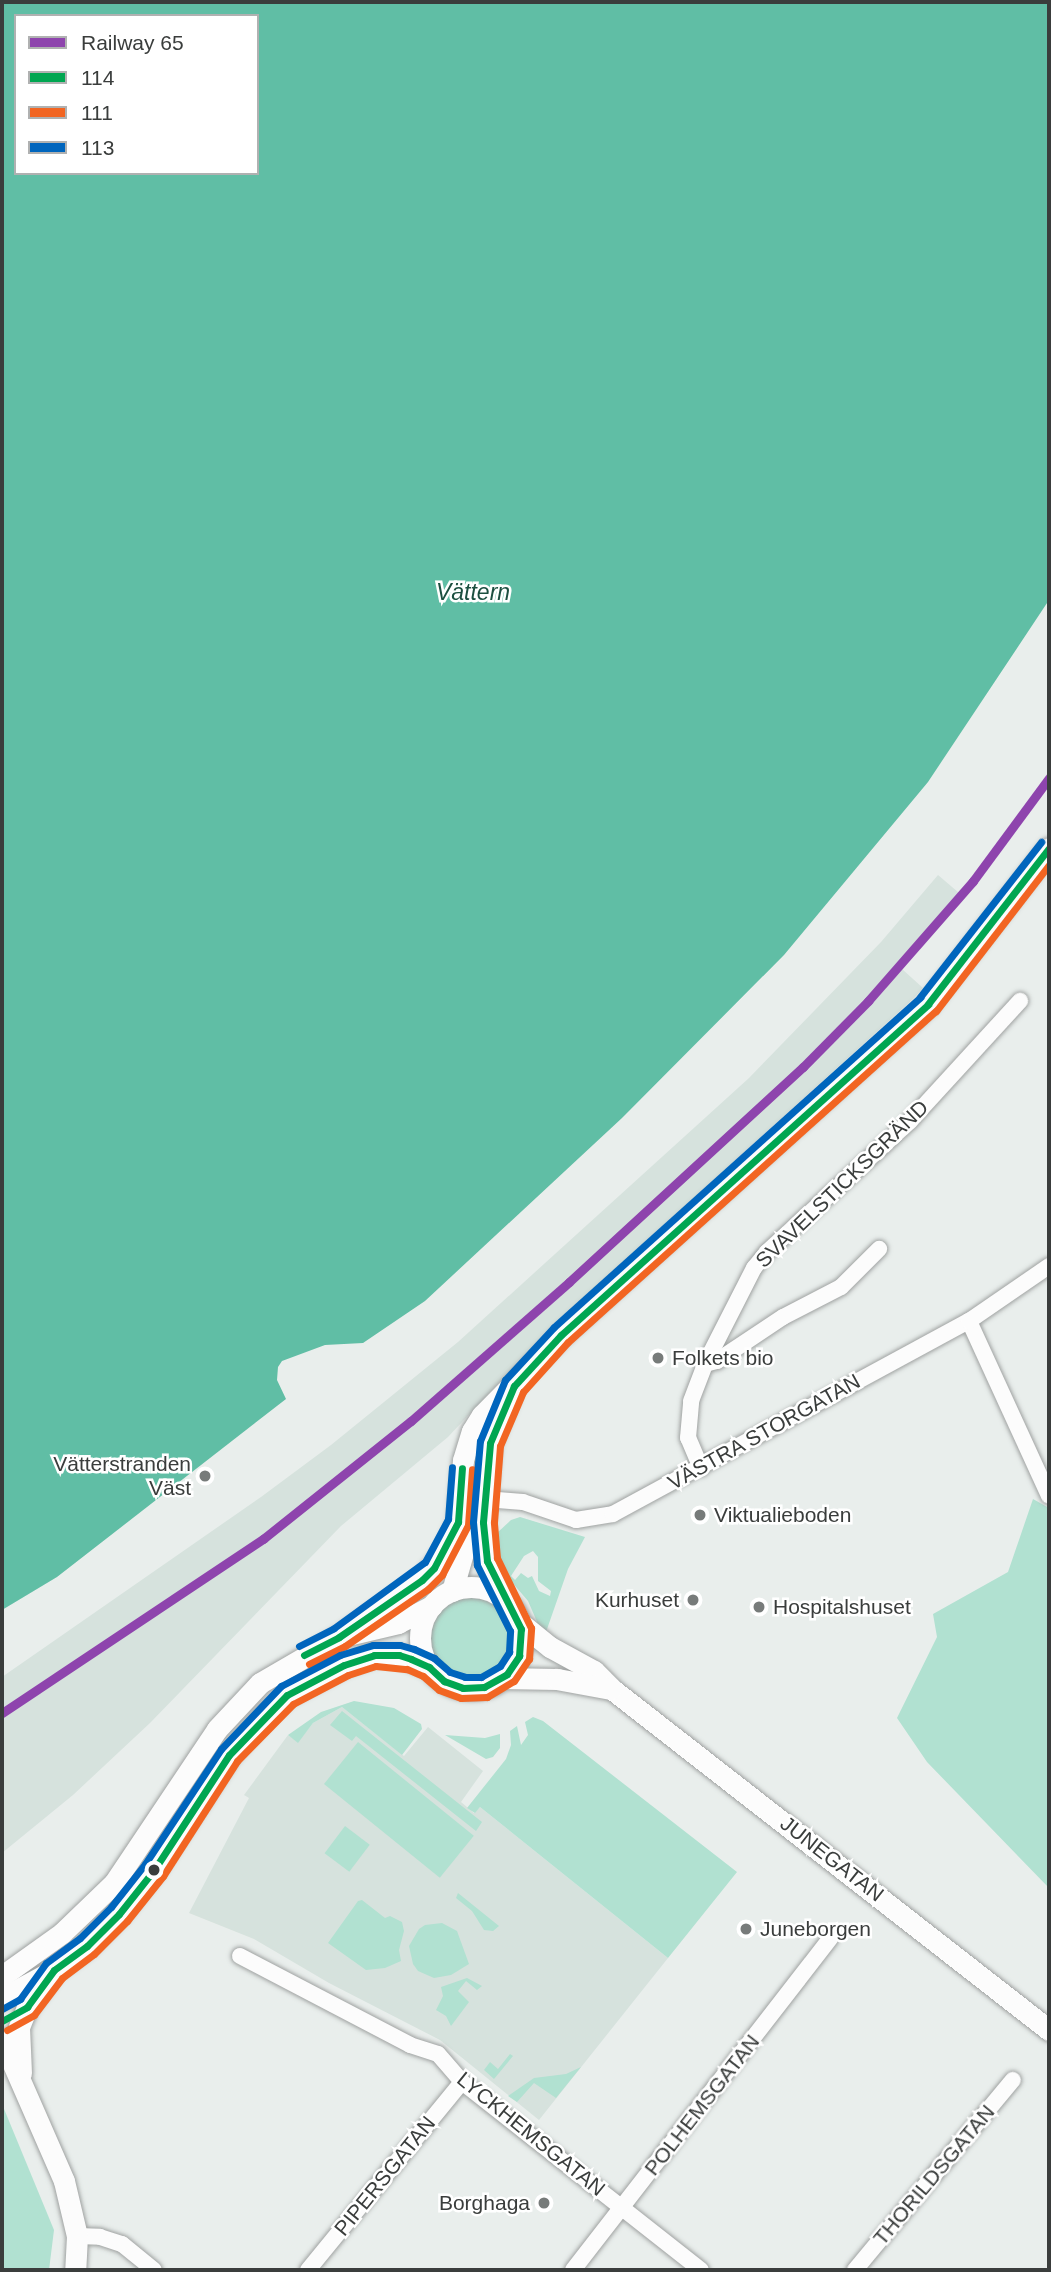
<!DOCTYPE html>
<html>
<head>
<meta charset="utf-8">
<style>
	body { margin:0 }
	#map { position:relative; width:1051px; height:2272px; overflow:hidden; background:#e9eeec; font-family:Helvetica,sans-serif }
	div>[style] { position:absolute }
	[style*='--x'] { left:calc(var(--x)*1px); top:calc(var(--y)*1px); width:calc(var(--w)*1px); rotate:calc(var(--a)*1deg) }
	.built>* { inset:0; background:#d6e2dd }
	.green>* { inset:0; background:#b1e1d1; transform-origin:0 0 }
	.round { border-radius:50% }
	.water>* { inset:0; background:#60bea5 }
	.roads { filter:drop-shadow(0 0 2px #9fa2a1) drop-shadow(0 0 2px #9fa2a1) }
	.street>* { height:16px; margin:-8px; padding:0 8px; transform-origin:8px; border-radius:8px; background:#fcfcfc }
	.secondary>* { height:21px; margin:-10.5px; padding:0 10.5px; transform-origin:10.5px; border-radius:10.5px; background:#fcfcfc }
	.secondary>.ring { margin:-10.5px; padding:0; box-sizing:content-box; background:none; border:21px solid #fcfcfc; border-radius:50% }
	.bus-1>* { height:7px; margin:-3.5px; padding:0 3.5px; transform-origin:3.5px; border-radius:3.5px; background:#00a651 }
	.bus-2>* { height:7px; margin:-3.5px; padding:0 3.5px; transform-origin:3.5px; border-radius:3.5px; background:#f26522 }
	.bus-3>* { height:7px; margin:-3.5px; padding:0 3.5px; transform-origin:3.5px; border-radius:3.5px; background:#0065bd }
	.rail-1>* { height:9px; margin:-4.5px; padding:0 4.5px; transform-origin:4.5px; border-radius:4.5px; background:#8e44ad }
	.dots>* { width:19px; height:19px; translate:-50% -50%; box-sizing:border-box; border:4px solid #fff; border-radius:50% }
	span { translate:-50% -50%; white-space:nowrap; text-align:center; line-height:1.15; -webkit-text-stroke:5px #fff; paint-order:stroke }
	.street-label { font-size:21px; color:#3a3d3c }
	.poi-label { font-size:21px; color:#3a3d3c }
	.left { translate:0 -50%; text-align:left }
	.right { translate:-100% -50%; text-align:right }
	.water-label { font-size:23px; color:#1c4f40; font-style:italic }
	.frame { position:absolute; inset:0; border:4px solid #3a3d3c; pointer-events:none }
	.legend { position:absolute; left:14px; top:14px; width:245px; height:161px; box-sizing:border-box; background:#fff; border:2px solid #b0b1b1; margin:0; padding:9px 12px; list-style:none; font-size:21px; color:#3a3d3c }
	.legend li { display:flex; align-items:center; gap:14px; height:35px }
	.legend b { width:35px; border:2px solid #b0b1b1 }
</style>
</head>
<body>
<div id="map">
	<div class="built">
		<div style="clip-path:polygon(938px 875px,965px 898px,902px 969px,923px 988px,914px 998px,549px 1329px,448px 1437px,341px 1526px,150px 1723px,73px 1795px,2px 1853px,2px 1677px,261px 1497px,331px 1445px,458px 1342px,749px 1078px,881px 942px)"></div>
		<div style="clip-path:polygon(342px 1707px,404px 1756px,428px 1727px,483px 1771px,461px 1802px,474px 1813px,480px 1807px,668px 1958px,539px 2120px,440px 2040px,329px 1983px,254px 1939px,189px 1913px,249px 1798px,244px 1795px,288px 1735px,298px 1742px,313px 1723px)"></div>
	</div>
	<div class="green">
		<div style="clip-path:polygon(1033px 1499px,1049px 1508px,1049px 1888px,927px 1762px,897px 1718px,937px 1637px,933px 1614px,1008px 1572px)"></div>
		<div style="clip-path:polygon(evenodd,520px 1517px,585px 1537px,568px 1569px,546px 1632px,538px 1624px,528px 1601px,494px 1561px,496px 1534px,511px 1520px,520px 1517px,533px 1551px,538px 1557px,538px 1581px,551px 1591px,550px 1596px,539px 1591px,532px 1576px,528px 1578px,521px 1573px,515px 1580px,511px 1576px,524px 1556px,533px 1551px)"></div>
		<div class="round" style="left:431px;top:1598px;width:80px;height:80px"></div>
		<div style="clip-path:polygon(354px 1701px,394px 1708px,421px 1724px,422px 1729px,402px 1755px,342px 1707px,313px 1723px,298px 1743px,288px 1735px,321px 1712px)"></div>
		<div style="clip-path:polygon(342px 1711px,482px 1822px,476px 1831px,356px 1736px,352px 1741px,330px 1725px)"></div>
		<div style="clip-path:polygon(533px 1717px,543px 1721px,737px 1872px,668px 1958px,480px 1807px,475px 1813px,467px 1808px,506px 1759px,511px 1745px,510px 1731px,517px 1726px,521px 1745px,528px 1735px,525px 1722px)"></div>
		<div style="clip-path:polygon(500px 1734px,500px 1748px,493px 1757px,486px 1759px,445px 1735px,485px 1738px)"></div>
		<div style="left:358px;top:1742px;width:149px;height:54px;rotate:39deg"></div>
		<div style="left:345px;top:1826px;width:31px;height:34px;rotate:37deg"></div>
		<div style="clip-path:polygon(458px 1893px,499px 1926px,493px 1931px,484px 1930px,472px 1911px,456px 1898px)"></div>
		<div style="clip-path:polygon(362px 1900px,385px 1918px,390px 1916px,402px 1922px,404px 1931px,399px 1950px,401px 1961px,385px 1968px,366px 1970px,328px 1943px,358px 1901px)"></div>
		<div style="clip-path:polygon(442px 1923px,457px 1931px,469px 1964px,451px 1975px,434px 1978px,418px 1971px,413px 1964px,409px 1946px,419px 1929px,425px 1925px)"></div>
		<div style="clip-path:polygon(467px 1978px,482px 1986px,477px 1990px,466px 1981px,458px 1991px,469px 2002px,451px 2026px,446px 2016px,436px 2010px,443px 1996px,441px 1987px)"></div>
		<div style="clip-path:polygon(510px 2054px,513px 2056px,494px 2079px,484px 2070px,490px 2062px,498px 2069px)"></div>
		<div style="clip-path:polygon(581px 2067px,556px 2098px,534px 2083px,517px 2102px,508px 2096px,534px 2078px,566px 2074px)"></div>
		<div style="clip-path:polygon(2px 2104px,54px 2230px,49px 2270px,2px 2270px)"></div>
	</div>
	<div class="water">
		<div style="clip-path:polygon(evenodd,2px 2px,1049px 2px,1049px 600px,928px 782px,784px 955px,622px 1118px,425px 1301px,363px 1343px,325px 1345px,282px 1361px,278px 1367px,277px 1380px,286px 1399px,57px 1577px,2px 1610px,2px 2px,16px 16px,257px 16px,257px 173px,16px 173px,16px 16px)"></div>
	</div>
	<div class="roads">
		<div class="street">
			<div style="--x:969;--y:1321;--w:192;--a:65.4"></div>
			<div style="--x:705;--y:1364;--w:12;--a:-14"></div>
			<div style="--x:717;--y:1361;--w:79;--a:-33.7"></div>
			<div style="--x:783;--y:1317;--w:65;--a:-27.3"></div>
			<div style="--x:841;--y:1287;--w:54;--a:-45"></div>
			<div style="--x:701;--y:1468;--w:33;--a:-113"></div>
			<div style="--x:688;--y:1438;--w:37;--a:-85"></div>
			<div style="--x:691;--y:1401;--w:40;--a:-69"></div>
			<div style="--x:705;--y:1364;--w:108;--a:-63"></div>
			<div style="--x:754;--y:1268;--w:21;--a:-51"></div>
			<div style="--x:767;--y:1252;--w:194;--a:-42.5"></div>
			<div style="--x:910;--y:1121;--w:163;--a:-47.5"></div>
			<div style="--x:460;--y:1497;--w:63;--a:4.5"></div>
			<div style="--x:523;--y:1502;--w:56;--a:18.8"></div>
			<div style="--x:576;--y:1520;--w:37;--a:-9"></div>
			<div style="--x:613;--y:1514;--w:405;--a:-28.5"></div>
			<div style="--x:969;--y:1321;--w:97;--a:-34.5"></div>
			<div style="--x:240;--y:1956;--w:192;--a:27.6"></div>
			<div style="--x:410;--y:2045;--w:29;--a:18"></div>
			<div style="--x:438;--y:2054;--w:37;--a:49"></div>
			<div style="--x:462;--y:2082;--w:304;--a:38.2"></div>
			<div style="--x:77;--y:2236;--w:23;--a:2"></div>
			<div style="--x:100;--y:2237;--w:23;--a:18"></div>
			<div style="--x:122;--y:2244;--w:41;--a:39.1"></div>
			<div style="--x:308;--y:2270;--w:243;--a:-50.7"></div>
			<div style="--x:573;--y:2270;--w:419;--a:-52.2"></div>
			<div style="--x:855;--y:2270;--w:247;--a:-50.3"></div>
		</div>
		<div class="secondary">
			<div class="ring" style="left:420px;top:1587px;width:81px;height:81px"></div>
			<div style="--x:452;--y:1591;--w:47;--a:-73.9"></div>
			<div style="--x:465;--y:1546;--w:25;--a:-106"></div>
			<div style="--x:458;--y:1522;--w:62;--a:-85.4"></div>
			<div style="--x:463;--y:1460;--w:30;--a:-73"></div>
			<div style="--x:472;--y:1431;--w:19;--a:-58"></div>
			<div style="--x:482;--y:1415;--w:112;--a:-45.4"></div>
			<div style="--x:561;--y:1335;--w:494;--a:-42"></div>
			<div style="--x:928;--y:1004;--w:197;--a:-52.2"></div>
			<div style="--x:504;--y:1599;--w:42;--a:-114.1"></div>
			<div style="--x:487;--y:1561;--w:39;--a:-96"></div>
			<div style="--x:483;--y:1522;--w:79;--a:-84.9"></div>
			<div style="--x:490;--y:1443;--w:53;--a:-67.8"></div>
			<div style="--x:519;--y:1622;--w:40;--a:39"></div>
			<div style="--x:550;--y:1647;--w:50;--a:28.6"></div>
			<div style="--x:594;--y:1671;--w:27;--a:45"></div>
			<div style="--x:613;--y:1690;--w:553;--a:37.95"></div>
			<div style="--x:345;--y:1633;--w:93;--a:-34.5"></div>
			<div style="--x:422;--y:1580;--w:35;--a:-51"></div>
			<div style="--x:444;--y:1553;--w:34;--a:-66"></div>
			<div style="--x:502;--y:1678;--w:55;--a:1"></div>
			<div style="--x:557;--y:1679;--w:55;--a:10.5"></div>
			<div style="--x:2;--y:1976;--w:74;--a:-35.6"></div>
			<div style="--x:62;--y:1933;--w:72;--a:-43.9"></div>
			<div style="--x:114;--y:1883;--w:185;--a:-56.2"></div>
			<div style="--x:217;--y:1729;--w:63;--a:-46.9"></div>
			<div style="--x:260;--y:1683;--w:91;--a:-30.2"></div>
			<div style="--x:339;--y:1637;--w:61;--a:-13.3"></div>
			<div style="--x:398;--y:1623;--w:38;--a:-27"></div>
			<div style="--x:2;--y:1998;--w:59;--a:-28.3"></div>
			<div style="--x:54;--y:1970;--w:41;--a:-36"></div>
			<div style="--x:87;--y:1946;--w:45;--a:-45"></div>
			<div style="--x:119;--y:1914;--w:56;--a:-51.5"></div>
			<div style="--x:154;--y:1870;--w:137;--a:-56.9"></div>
			<div style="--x:229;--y:1755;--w:55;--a:-47.9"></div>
			<div style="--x:266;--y:1714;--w:28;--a:-42"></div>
			<div style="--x:287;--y:1695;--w:64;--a:-27.8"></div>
			<div style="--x:344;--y:1665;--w:32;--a:-18"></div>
			<div style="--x:374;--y:1655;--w:25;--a:0"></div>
			<div style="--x:399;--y:1655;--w:32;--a:22"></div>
			<div style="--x:2;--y:2039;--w:155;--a:66.4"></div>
			<div style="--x:64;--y:2181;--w:57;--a:76.7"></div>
			<div style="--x:77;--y:2236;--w:34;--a:93"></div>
			<div style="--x:21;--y:2073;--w:46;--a:-92.5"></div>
			<div style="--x:19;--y:2027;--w:22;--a:-68"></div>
			<div style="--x:27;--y:2007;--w:41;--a:-54"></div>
		</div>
	</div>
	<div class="bus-1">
		<div style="--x:304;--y:1655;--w:39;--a:-27"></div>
		<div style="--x:339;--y:1637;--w:101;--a:-34.5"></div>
		<div style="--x:422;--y:1580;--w:17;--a:-45"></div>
		<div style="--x:434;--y:1568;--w:52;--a:-62.4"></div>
		<div style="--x:458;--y:1522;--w:54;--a:-85.8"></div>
		<div style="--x:2;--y:2021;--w:29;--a:-29"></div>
		<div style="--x:27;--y:2007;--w:46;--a:-53.9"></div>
		<div style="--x:54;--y:1970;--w:41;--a:-36"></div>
		<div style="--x:87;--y:1946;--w:45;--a:-45"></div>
		<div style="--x:119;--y:1914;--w:56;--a:-51.5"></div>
		<div style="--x:154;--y:1870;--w:137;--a:-56.9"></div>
		<div style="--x:229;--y:1755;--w:83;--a:-46"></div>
		<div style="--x:287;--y:1695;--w:64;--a:-27.8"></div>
		<div style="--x:344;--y:1665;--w:32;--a:-18"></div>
		<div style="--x:374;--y:1655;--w:25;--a:0"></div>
		<div style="--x:399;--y:1655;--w:13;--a:18"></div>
		<div style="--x:411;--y:1659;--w:20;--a:24"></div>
		<div style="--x:429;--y:1667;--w:21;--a:43"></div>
		<div style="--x:444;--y:1681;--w:20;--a:20"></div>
		<div style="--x:463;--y:1688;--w:21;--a:-3"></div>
		<div style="--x:484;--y:1687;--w:26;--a:-29"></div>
		<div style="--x:507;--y:1674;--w:22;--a:-56"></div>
		<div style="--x:519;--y:1656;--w:27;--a:-86"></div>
		<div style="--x:521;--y:1629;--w:76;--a:-116.6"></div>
		<div style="--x:487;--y:1561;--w:39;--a:-96"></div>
		<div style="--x:483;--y:1522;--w:79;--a:-84.9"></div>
		<div style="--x:490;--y:1443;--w:62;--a:-67.2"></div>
		<div style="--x:514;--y:1386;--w:69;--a:-47.3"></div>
		<div style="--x:561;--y:1335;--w:494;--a:-42"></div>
		<div style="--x:928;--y:1004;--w:197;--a:-52.2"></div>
	</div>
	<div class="bus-2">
		<div style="--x:309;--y:1664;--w:40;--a:-26.6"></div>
		<div style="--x:345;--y:1646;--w:101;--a:-34.5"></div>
		<div style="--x:428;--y:1589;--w:20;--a:-45"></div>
		<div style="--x:442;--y:1575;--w:56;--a:-62.5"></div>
		<div style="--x:468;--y:1525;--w:56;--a:-85.9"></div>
		<div style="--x:7;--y:2030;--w:31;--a:-29"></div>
		<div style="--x:34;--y:2015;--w:46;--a:-52.9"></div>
		<div style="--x:62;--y:1978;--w:40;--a:-37"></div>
		<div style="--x:94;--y:1954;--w:47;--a:-45"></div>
		<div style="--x:127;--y:1921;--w:58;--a:-51.3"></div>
		<div style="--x:163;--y:1876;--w:137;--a:-57.2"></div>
		<div style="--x:237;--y:1761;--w:80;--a:-45.5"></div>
		<div style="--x:293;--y:1704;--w:62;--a:-27.8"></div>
		<div style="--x:348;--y:1675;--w:29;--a:-18"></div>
		<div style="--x:376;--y:1666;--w:31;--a:6"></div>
		<div style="--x:407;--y:1669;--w:17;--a:24"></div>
		<div style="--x:423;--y:1676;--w:21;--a:41"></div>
		<div style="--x:439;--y:1690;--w:23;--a:20"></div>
		<div style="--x:461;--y:1698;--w:26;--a:-2"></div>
		<div style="--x:487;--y:1697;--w:31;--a:-31"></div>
		<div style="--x:514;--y:1681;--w:27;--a:-56"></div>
		<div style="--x:529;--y:1659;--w:31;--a:-86"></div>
		<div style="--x:531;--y:1628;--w:78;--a:-115.9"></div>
		<div style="--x:497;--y:1558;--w:36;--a:-95"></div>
		<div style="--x:494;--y:1522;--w:76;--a:-85.5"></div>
		<div style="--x:500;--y:1446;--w:59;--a:-66.9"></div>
		<div style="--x:523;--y:1392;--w:67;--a:-48"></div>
		<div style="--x:568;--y:1342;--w:495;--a:-42"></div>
		<div style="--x:936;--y:1011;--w:185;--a:-52.3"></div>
	</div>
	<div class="bus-3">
		<div style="--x:299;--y:1646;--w:39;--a:-27"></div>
		<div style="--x:334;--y:1628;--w:112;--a:-36"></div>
		<div style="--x:425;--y:1562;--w:49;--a:-61.9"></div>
		<div style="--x:448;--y:1519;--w:52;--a:-85.6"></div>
		<div style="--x:2;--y:2009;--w:21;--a:-29"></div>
		<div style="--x:20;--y:1999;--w:44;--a:-54.2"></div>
		<div style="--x:46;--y:1963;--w:42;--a:-36.3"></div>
		<div style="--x:80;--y:1938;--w:44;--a:-45"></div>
		<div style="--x:111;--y:1907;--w:55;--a:-51.7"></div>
		<div style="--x:145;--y:1864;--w:138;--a:-56.5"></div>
		<div style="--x:221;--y:1749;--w:87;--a:-46.4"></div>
		<div style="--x:281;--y:1686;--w:67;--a:-27.7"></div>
		<div style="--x:340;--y:1655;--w:34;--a:-17"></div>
		<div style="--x:373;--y:1645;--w:27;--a:0"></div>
		<div style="--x:400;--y:1645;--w:15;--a:16"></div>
		<div style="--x:414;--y:1649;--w:22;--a:24"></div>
		<div style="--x:434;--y:1658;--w:21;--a:41"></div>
		<div style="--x:450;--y:1672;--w:16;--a:18"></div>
		<div style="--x:465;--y:1677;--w:16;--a:0"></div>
		<div style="--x:481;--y:1677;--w:22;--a:-30"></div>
		<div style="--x:500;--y:1666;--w:17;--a:-57"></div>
		<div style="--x:509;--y:1652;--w:21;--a:-87"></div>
		<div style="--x:510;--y:1631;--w:74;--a:-116.6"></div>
		<div style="--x:477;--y:1565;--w:43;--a:-95.3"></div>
		<div style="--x:473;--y:1522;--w:81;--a:-85.1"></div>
		<div style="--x:480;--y:1441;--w:66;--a:-67.7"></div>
		<div style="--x:505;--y:1380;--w:72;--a:-47.2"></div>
		<div style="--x:554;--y:1327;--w:493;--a:-42"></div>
		<div style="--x:920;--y:997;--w:197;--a:-52"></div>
	</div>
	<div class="rail-1">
		<div style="--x:2;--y:1713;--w:314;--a:-33.7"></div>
		<div style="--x:263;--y:1539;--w:189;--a:-38.6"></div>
		<div style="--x:411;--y:1421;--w:210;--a:-41.3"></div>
		<div style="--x:569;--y:1282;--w:318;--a:-42.6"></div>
		<div style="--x:803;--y:1067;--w:93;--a:-45.4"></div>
		<div style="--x:868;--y:1001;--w:159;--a:-48.8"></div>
		<div style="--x:973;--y:881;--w:128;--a:-53.6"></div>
	</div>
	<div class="dots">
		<div style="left:658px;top:1358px;background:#777b7a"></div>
		<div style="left:205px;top:1476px;background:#777b7a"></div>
		<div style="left:700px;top:1515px;background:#777b7a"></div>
		<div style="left:693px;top:1600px;background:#777b7a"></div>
		<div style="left:759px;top:1607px;background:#777b7a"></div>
		<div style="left:154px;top:1870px;background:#3a3d3c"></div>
		<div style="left:746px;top:1929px;background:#777b7a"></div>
		<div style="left:544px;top:2203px;background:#777b7a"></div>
	</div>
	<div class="street-label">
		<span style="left:842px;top:1184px;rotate:-44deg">SVAVELSTICKSGRÄND</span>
		<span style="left:764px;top:1432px;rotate:-29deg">VÄSTRA STORGATAN</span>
		<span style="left:832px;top:1859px;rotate:38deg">JUNEGATAN</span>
		<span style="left:702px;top:2105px;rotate:-52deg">POLHEMSGATAN</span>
		<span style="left:531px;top:2134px;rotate:39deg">LYCKHEMSGATAN</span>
		<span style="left:934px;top:2175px;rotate:-50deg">THORILDSGATAN</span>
		<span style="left:385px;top:2176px;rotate:-51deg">PIPERSGATAN</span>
	</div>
	<div class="poi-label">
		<span class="left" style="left:672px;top:1358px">Folkets bio</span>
		<span class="right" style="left:191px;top:1476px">Vätterstranden<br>Väst</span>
		<span class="left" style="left:714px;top:1515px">Viktualieboden</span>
		<span class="right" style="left:679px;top:1600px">Kurhuset</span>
		<span class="left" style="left:773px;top:1607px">Hospitalshuset</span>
		<span class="left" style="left:760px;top:1929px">Juneborgen</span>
		<span class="right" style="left:530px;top:2203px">Borghaga</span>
	</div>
	<div class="water-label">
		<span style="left:473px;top:592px">Vättern</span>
	</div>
	<div class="frame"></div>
	<ul class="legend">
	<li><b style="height:9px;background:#8e44ad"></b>Railway 65</li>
	<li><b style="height:9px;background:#00a651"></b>114</li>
	<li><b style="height:9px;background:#f26522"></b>111</li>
	<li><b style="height:9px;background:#0065bd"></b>113</li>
	</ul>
</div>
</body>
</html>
